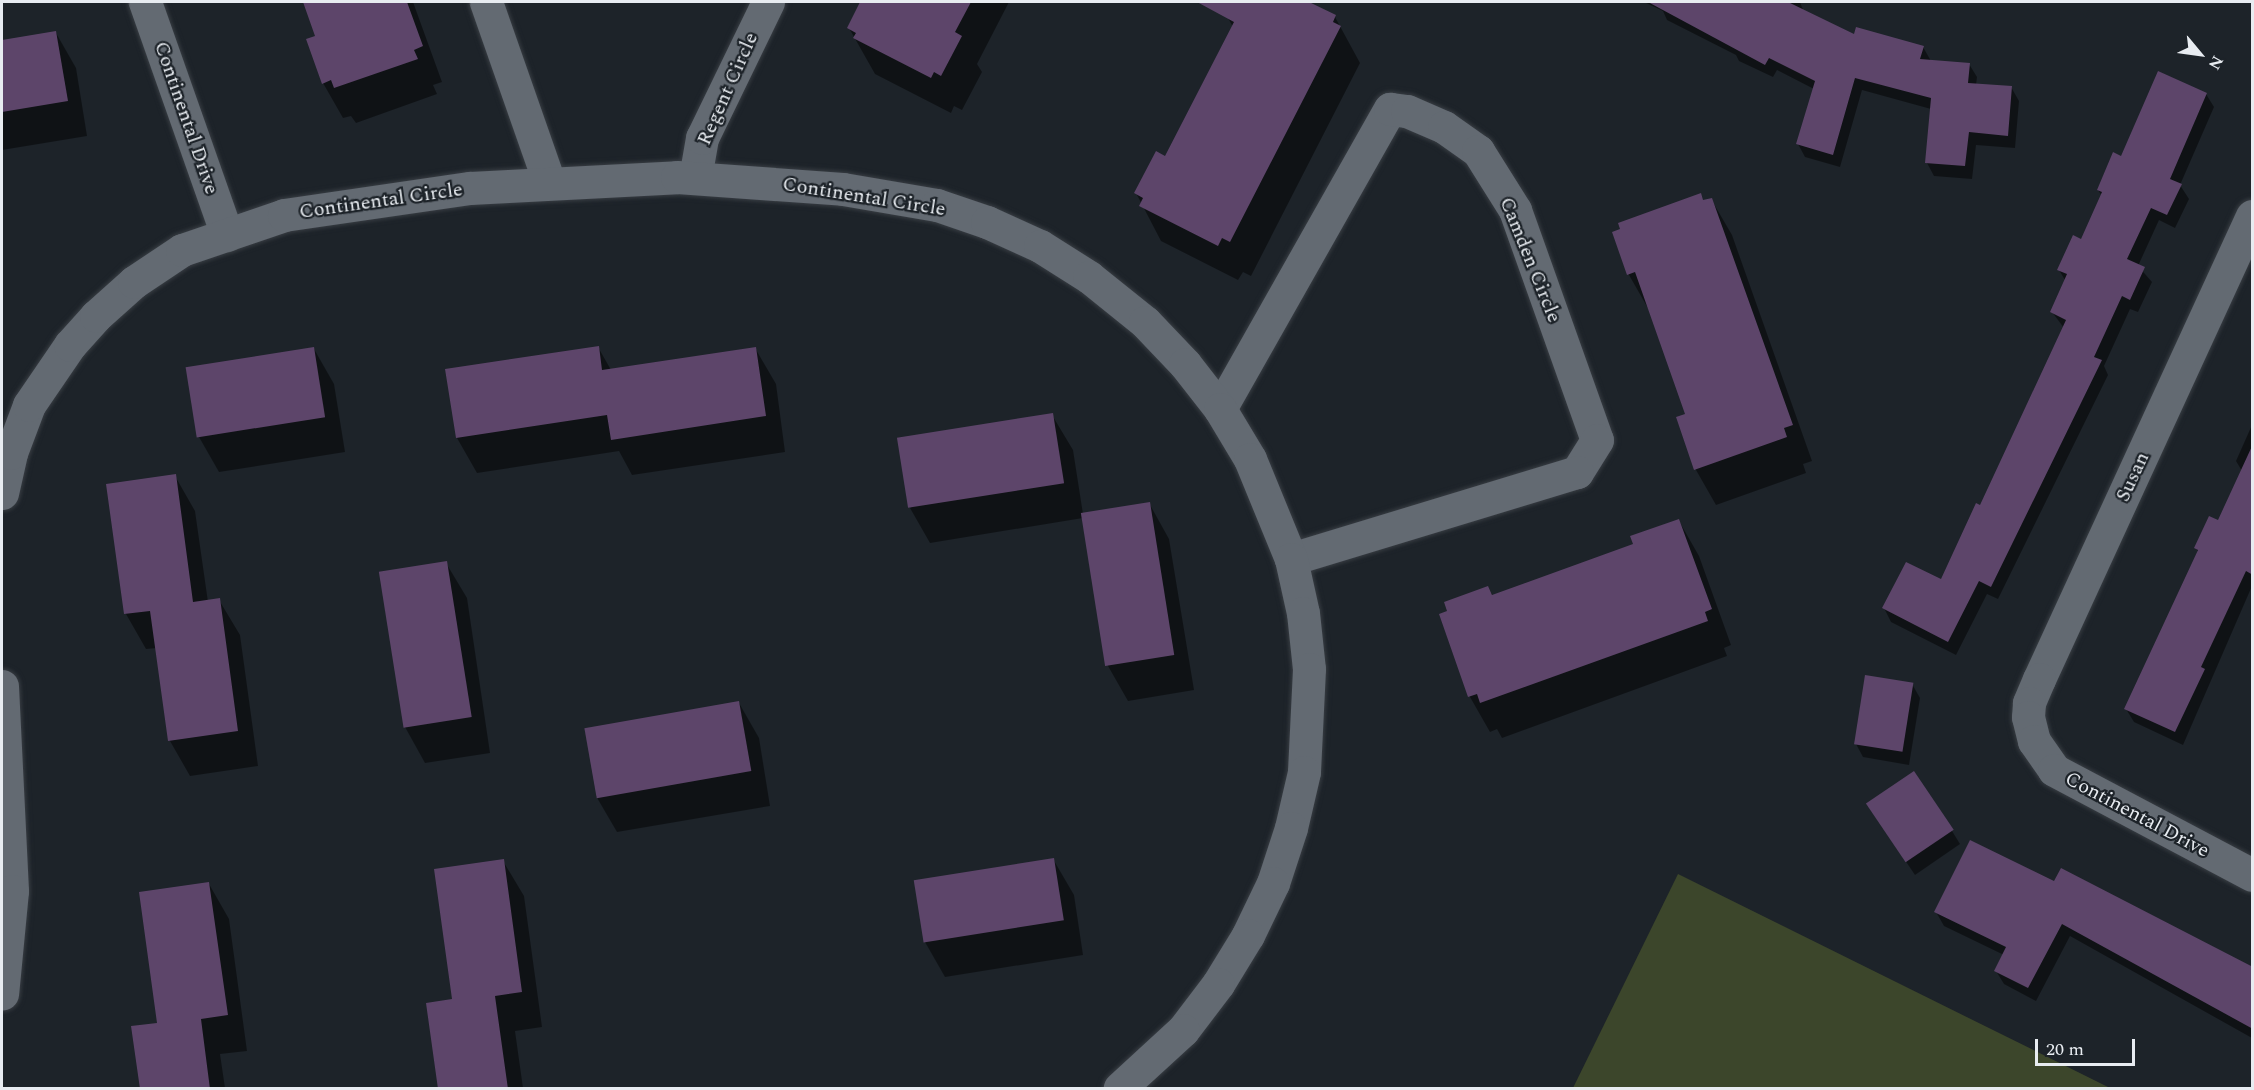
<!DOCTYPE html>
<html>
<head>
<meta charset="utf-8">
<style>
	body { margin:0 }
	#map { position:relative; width:2254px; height:1090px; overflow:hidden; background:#1d2329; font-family:Spectral,serif }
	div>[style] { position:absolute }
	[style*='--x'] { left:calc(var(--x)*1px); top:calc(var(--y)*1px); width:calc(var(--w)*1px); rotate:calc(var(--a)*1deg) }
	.green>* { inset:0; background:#3c462b }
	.shadow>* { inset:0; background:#0007 }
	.building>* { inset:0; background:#5d456a; transform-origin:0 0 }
	.roads { filter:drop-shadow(0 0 2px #383d43) drop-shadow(0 0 2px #383d43) }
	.minor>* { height:33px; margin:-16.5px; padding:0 16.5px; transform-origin:16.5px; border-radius:16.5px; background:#636a72 }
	span { translate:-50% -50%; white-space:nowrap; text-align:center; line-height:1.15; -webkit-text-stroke:4.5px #1d2329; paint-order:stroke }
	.street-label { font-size:20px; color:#e8ecf1 }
	.frame { position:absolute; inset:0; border:3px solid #e8ecf1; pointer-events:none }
	.north { position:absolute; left:2170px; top:24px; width:60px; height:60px; -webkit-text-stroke:4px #1d2329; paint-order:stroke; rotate:119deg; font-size:16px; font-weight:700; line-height:24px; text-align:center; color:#e8ecf1 }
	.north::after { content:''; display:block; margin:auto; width:21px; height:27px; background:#e8ecf1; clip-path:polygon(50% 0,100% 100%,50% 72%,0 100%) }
	.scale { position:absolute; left:2035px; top:1039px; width:100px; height:27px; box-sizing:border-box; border:3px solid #e8ecf1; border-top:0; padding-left:8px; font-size:18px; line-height:21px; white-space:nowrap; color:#e8ecf1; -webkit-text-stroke:4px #1d2329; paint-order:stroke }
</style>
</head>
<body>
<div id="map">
	<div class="green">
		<div style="clip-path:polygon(1678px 874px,2110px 1088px,1573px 1088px)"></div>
	</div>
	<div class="shadow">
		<div style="clip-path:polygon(305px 2px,413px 2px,442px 82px,433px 85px,437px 94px,356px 123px,351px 116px,343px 118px,323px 83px,317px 37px)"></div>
		<div style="clip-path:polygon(862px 2px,1009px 2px,977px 64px,982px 72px,962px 110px,954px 106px,951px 113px,875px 74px,849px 28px)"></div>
		<div style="clip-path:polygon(1236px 2px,1306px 2px,1335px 17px,1360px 63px,1251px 276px,1243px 272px,1238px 280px,1161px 241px,1136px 193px,1165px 158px,1233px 27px,1228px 18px)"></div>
		<div style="clip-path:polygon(1644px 2px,1800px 2px,1803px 10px,1855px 36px,1923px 47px,1931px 61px,1969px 64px,1977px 77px,1976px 85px,2011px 87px,2019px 101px,2015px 148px,1976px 145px,1972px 179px,1934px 176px,1927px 163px,1931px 109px,1862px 90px,1840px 167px,1805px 157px,1798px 144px,1814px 89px,1777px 70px,1773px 77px,1739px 61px,1736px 55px,1667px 20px,1663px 11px)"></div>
		<div style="clip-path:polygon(56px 33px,76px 68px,87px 136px,2px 150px,2px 42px)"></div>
		<div style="clip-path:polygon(2206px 94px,2214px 107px,2180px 185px,2189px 199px,2175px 228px,2159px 220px,2138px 266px,2152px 282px,2138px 312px,2130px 309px,2104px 366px,2108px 375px,1998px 599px,1987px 594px,1956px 655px,1891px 622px,1884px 608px,1941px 581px,1981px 507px,2064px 328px,2052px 312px,2065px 280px,2059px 270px,2082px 241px,2102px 196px,2098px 190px,2122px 158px)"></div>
		<div style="clip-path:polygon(1711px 199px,1732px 235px,1812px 461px,1803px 464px,1806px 473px,1716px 505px,1696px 470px,1678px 418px,1687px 415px,1649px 310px,1629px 275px,1614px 233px)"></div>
		<div style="clip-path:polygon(598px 347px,611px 370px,755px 348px,776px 384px,785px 452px,632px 475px,619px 451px,477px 473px,457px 438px)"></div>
		<div style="clip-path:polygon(314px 349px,334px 384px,345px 452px,219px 472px,199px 437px)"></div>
		<div style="clip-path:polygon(1052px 415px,1073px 450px,1083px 514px,1149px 503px,1169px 539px,1194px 690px,1128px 701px,1108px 666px,1083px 518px,930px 543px,910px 508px)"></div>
		<div style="clip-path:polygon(2252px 425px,2252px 586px,2183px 745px,2134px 722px,2126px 709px,2198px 552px,2196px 548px,2219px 521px,2242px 471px,2236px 461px)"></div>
		<div style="clip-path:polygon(175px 476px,195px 511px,208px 602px,219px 600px,240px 635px,258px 766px,190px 776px,170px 741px,157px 648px,146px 649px,126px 614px,108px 485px)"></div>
		<div style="clip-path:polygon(1679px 521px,1699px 556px,1731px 645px,1724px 648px,1727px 656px,1502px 738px,1497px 729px,1490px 732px,1470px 697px,1441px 615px,1488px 588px,1493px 596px,1635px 545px)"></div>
		<div style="clip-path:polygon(446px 563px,467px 598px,490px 753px,425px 763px,405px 727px)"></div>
		<div style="clip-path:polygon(1912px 684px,1920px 698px,1909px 765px,1863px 757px,1856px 744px)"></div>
		<div style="clip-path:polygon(739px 703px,759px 738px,770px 806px,617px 832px,596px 796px)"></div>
		<div style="clip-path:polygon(1876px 817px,1952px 831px,1960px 844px,1915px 875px)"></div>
		<div style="clip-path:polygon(1053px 859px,1074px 895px,1083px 955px,945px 977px,925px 942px,916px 881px)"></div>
		<div style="clip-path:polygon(503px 861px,524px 896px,542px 1027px,515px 1031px,523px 1088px,439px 1088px,454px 1001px)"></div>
		<div style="clip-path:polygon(2055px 883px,2252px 969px,2252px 1038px,2070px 936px,2036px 1001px,2004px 984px,1996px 971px,2004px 955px,1944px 926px,1936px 912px)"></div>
		<div style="clip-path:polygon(209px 884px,229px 919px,247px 1051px,220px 1054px,225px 1088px,141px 1088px,159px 1024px)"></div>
	</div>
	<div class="building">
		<div style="clip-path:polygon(303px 2px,407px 2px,423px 46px,414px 50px,418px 59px,334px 88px,331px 80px,322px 84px,306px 39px,315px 36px)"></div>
		<div style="clip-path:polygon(860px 2px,971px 2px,955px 32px,962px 36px,941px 76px,934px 72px,931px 78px,853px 38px,856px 33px,847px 28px)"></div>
		<div style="clip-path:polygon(1197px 2px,1309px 2px,1336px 15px,1333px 22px,1341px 26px,1230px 242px,1222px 238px,1218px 246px,1139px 206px,1143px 198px,1134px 193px,1156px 151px,1165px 156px,1234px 22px)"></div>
		<div style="clip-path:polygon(1648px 2px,1788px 2px,1854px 34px,1856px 27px,1924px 46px,1920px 59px,1970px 63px,1968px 83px,2012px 86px,2008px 136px,1969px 132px,1965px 166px,1925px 163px,1931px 98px,1855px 78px,1833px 155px,1796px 144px,1815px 81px,1769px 58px,1765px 65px)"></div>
		<div style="clip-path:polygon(56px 31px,68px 101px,2px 112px,2px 40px)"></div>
		<div style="clip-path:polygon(2158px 71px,2207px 93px,2170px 179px,2182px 184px,2167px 215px,2151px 208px,2127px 259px,2145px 267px,2130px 300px,2122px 296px,2094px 357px,2102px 360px,1991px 587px,1979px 581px,1948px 642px,1882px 608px,1906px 562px,1941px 579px,1976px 503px,1980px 505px,2066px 320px,2050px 312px,2067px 274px,2057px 270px,2073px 235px,2081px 239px,2102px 192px,2097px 190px,2113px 152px,2121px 156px)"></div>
		<div style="clip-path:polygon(1701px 193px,1703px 200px,1712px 198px,1793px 425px,1784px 428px,1787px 437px,1694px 470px,1676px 417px,1685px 414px,1635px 272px,1627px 275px,1612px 232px,1620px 229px,1618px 223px)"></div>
		<div style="clip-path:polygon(599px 346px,602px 370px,756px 347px,766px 416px,611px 440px,607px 415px,456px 438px,445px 369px)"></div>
		<div style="left:314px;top:347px;width:71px;height:130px;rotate:81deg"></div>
		<div style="left:1053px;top:413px;width:71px;height:158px;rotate:81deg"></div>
		<div style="clip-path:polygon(2253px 444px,2253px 575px,2246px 571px,2201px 667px,2205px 669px,2175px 732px,2124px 709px,2198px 550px,2194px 548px,2209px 516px,2218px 520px)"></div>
		<div style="clip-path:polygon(176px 474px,193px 602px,220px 598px,238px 731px,168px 741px,150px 611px,124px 614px,106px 484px)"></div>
		<div style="left:1150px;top:502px;width:155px;height:70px;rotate:81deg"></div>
		<div style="clip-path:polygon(1679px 519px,1712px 609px,1705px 612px,1708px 621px,1480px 703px,1477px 694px,1468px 697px,1439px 614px,1447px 611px,1444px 602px,1488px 586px,1492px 595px,1633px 544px,1630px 536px)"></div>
		<div style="left:447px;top:561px;width:158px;height:69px;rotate:81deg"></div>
		<div style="left:1865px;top:675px;width:49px;height:70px;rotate:9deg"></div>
		<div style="left:739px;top:701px;width:71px;height:157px;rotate:80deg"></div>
		<div style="left:1914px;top:771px;width:71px;height:58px;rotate:56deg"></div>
		<div style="clip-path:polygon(1970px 840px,2054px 881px,2061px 868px,2253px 967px,2253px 1029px,2062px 924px,2028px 988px,1994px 971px,2006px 947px,1934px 912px)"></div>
		<div style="left:1054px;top:858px;width:63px;height:142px;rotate:81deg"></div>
		<div style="clip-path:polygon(504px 859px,522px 992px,495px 996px,508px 1089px,438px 1089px,426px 1003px,452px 999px,434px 869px)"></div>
		<div style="clip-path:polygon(209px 882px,228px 1015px,201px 1019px,210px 1089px,140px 1089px,131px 1026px,157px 1023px,139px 892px)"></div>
	</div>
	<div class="roads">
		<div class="minor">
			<div style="--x:145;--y:2;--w:247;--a:70.6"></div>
			<div style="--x:486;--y:2;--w:191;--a:70.7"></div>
			<div style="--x:695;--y:178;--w:41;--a:-80.1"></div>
			<div style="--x:702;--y:138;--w:151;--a:-64.1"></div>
			<div style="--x:2252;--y:216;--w:510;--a:114.7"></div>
			<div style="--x:2039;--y:679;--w:26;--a:113"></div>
			<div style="--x:2029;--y:703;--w:14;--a:94"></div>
			<div style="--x:2028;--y:717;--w:25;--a:76"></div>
			<div style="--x:2034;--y:741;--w:35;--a:55"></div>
			<div style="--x:2054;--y:770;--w:224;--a:27.9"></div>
			<div style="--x:1220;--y:409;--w:345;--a:-60.5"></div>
			<div style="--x:1390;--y:109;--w:17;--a:7"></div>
			<div style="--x:1407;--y:111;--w:40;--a:23.4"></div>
			<div style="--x:1444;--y:127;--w:42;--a:35.2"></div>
			<div style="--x:1478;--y:151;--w:70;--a:57.9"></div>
			<div style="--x:1515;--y:210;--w:244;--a:70.4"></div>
			<div style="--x:1597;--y:440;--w:38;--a:122"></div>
			<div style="--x:1577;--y:472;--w:299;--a:163.1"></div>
			<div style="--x:2;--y:493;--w:41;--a:-77.3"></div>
			<div style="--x:11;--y:453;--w:51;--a:-69.4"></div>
			<div style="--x:29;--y:405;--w:73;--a:-55.7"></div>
			<div style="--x:70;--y:345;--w:39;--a:-48"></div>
			<div style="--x:96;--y:316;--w:51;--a:-41.8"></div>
			<div style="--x:134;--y:282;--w:58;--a:-33.7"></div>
			<div style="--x:182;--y:250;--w:108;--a:-18.9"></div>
			<div style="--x:284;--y:215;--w:188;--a:-8.3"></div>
			<div style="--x:470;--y:188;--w:207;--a:-3"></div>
			<div style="--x:677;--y:177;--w:166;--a:4.1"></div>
			<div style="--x:843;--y:189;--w:95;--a:9.7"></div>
			<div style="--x:937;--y:205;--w:53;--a:18.8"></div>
			<div style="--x:987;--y:222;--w:58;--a:24.4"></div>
			<div style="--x:1040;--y:246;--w:58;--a:32.3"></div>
			<div style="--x:1089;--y:277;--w:72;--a:38.8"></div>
			<div style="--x:1145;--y:322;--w:58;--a:46.4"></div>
			<div style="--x:1185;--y:364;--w:57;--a:52.1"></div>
			<div style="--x:1220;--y:409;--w:58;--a:59"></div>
			<div style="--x:1250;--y:459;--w:108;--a:67.7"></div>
			<div style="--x:1291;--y:559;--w:55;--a:77.5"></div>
			<div style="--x:1303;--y:613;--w:56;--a:83.9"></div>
			<div style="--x:1309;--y:669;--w:103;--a:92.8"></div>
			<div style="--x:1304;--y:772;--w:57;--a:103.1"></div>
			<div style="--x:1291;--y:828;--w:58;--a:108.1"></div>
			<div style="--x:1273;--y:883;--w:58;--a:115.7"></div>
			<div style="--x:1248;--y:935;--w:57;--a:121.5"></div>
			<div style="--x:1218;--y:984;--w:58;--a:127.3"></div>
			<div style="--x:1183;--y:1030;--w:86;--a:137.4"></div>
			<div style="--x:2;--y:686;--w:205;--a:87.2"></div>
			<div style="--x:12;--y:891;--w:103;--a:95.5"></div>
		</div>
	</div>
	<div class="street-label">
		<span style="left:728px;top:89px;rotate:-66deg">Regent Circle</span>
		<span style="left:186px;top:118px;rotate:71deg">Continental Drive</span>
		<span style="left:864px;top:197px;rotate:9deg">Continental Circle</span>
		<span style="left:381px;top:201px;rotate:-8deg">Continental Circle</span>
		<span style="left:1530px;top:260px;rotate:68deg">Camden Circle</span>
		<span style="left:2133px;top:477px;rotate:-65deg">Susan</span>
		<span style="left:2137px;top:815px;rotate:28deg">Continental Drive</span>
	</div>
	<div class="frame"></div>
	<div class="north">N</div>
	<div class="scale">20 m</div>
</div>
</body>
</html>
